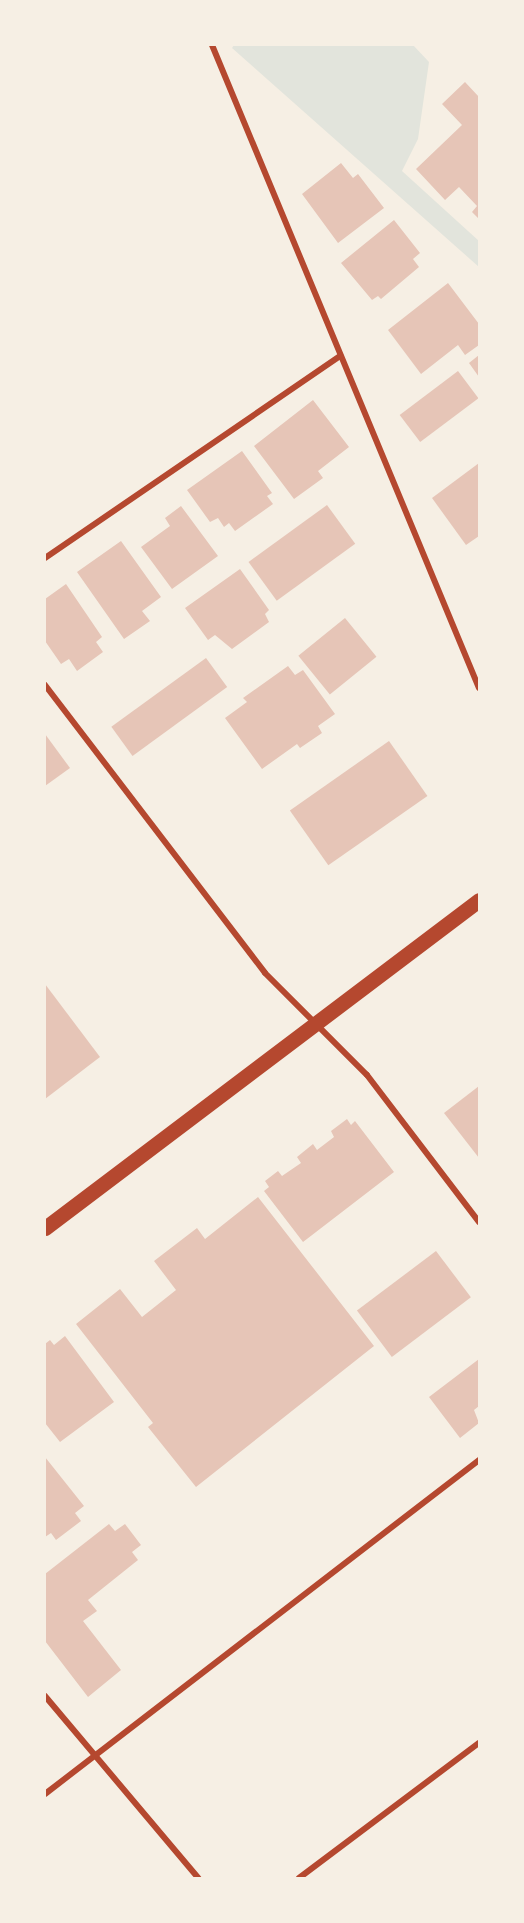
<!DOCTYPE html>
<html>
<head>
<meta charset="utf-8">
<style>
	body { margin:0 }
	#map { position:relative; width:524px; height:1923px; overflow:hidden; background:#f6efe4; font-family:Montserrat,sans-serif }
	div>[style] { position:absolute }
	[style*='--x'] { left:calc(var(--x)*1px); top:calc(var(--y)*1px); width:calc(var(--w)*1px); rotate:calc(var(--a)*1deg) }
	.green>* { inset:0; background:#e2e4dc }
	.building>* { inset:0; background:#e6c5b7; transform-origin:0 0 }
	.minor>* { height:6px; margin:-3px; padding:0 3px; transform-origin:3px; border-radius:3px; background:#b5482f }
	.primary>* { height:15px; margin:-7.5px; padding:0 7.5px; transform-origin:7.5px; border-radius:7.5px; background:#b5482f }
	span { translate:-50% -50%; white-space:nowrap; text-align:center; line-height:1.15; -webkit-text-stroke:5px #f6efe4; paint-order:stroke }
	.frame { position:absolute; inset:0; border:46px solid #f6efe4; pointer-events:none }
</style>
</head>
<body>
<div id="map">
	<div class="green">
		<div style="clip-path:polygon(234px 45px,413px 45px,429px 62px,418px 139px,402px 171px,479px 241px,479px 267px,232px 48px)"></div>
	</div>
	<div class="building">
		<div style="clip-path:polygon(465px 82px,479px 97px,479px 219px,472px 212px,477px 206px,459px 187px,445px 200px,416px 169px,462px 125px,442px 104px)"></div>
		<div style="clip-path:polygon(341px 163px,353px 178px,358px 174px,384px 208px,338px 243px,302px 194px)"></div>
		<div style="clip-path:polygon(394px 220px,420px 253px,413px 259px,419px 267px,381px 299px,378px 296px,372px 300px,341px 263px)"></div>
		<div style="clip-path:polygon(448px 283px,479px 324px,479px 345px,465px 355px,458px 345px,421px 374px,388px 330px)"></div>
		<div style="clip-path:polygon(479px 355px,479px 377px,469px 363px)"></div>
		<div style="left:458px;top:371px;width:34px;height:73px;rotate:53deg"></div>
		<div style="clip-path:polygon(313px 400px,349px 447px,318px 471px,323px 478px,294px 499px,254px 446px)"></div>
		<div style="clip-path:polygon(242px 451px,272px 493px,267px 496px,273px 504px,235px 531px,229px 523px,224px 527px,218px 518px,210px 522px,187px 490px)"></div>
		<div style="clip-path:polygon(479px 463px,479px 536px,466px 545px,432px 498px)"></div>
		<div style="left:327px;top:505px;width:48px;height:97px;rotate:54deg"></div>
		<div style="clip-path:polygon(181px 506px,218px 556px,172px 589px,141px 547px,170px 526px,165px 518px)"></div>
		<div style="clip-path:polygon(121px 541px,161px 597px,142px 611px,150px 621px,124px 639px,77px 572px)"></div>
		<div style="clip-path:polygon(240px 569px,269px 610px,265px 614px,269px 622px,232px 649px,215px 635px,208px 640px,185px 608px)"></div>
		<div style="clip-path:polygon(66px 584px,102px 637px,96px 642px,103px 652px,77px 671px,69px 659px,61px 664px,45px 641px,45px 599px)"></div>
		<div style="left:345px;top:618px;width:50px;height:60px;rotate:51deg"></div>
		<div style="left:206px;top:658px;width:36px;height:117px;rotate:54deg"></div>
		<div style="clip-path:polygon(288px 666px,295px 675px,303px 670px,335px 714px,318px 726px,322px 733px,300px 748px,297px 744px,262px 769px,225px 718px,247px 702px,243px 698px)"></div>
		<div style="clip-path:polygon(45px 734px,70px 768px,45px 786px)"></div>
		<div style="left:389px;top:741px;width:67px;height:121px;rotate:55deg"></div>
		<div style="clip-path:polygon(45px 984px,100px 1057px,45px 1099px)"></div>
		<div style="clip-path:polygon(479px 1086px,479px 1158px,444px 1113px)"></div>
		<div style="clip-path:polygon(347px 1119px,351px 1125px,355px 1121px,394px 1172px,303px 1242px,264px 1191px,269px 1187px,265px 1181px,278px 1171px,282px 1176px,301px 1163px,297px 1157px,313px 1144px,317px 1150px,334px 1137px,331px 1131px)"></div>
		<div style="clip-path:polygon(258px 1197px,374px 1346px,196px 1487px,148px 1427px,153px 1423px,76px 1324px,120px 1289px,142px 1317px,176px 1290px,154px 1261px,197px 1228px,205px 1239px)"></div>
		<div style="left:436px;top:1251px;width:58px;height:99px;rotate:53deg"></div>
		<div style="clip-path:polygon(65px 1336px,114px 1402px,60px 1442px,45px 1423px,45px 1344px,50px 1340px,54px 1345px)"></div>
		<div style="clip-path:polygon(479px 1359px,479px 1406px,474px 1410px,479px 1423px,460px 1438px,429px 1397px)"></div>
		<div style="clip-path:polygon(45px 1457px,84px 1506px,75px 1513px,81px 1521px,56px 1540px,51px 1533px,45px 1537px)"></div>
		<div style="clip-path:polygon(109px 1524px,115px 1531px,125px 1524px,141px 1545px,132px 1552px,138px 1560px,88px 1600px,97px 1611px,83px 1621px,121px 1670px,88px 1697px,45px 1641px,45px 1574px)"></div>
	</div>
	<div class="minor">
		<div style="--x:212;--y:45;--w:696;--a:67.45"></div>
		<div style="--x:45;--y:558;--w:358;--a:-34.4"></div>
		<div style="--x:45;--y:685;--w:362;--a:52.6"></div>
		<div style="--x:265;--y:973;--w:144;--a:45"></div>
		<div style="--x:367;--y:1075;--w:185;--a:52.7"></div>
		<div style="--x:45;--y:1696;--w:238;--a:49.9"></div>
		<div style="--x:45;--y:1794;--w:548;--a:-37.58"></div>
		<div style="--x:299;--y:1878;--w:225;--a:-36.9"></div>
	</div>
	<div class="primary">
		<div style="--x:45;--y:1228;--w:544;--a:-37.08"></div>
	</div>
	<div class="frame"></div>
</div>
</body>
</html>
